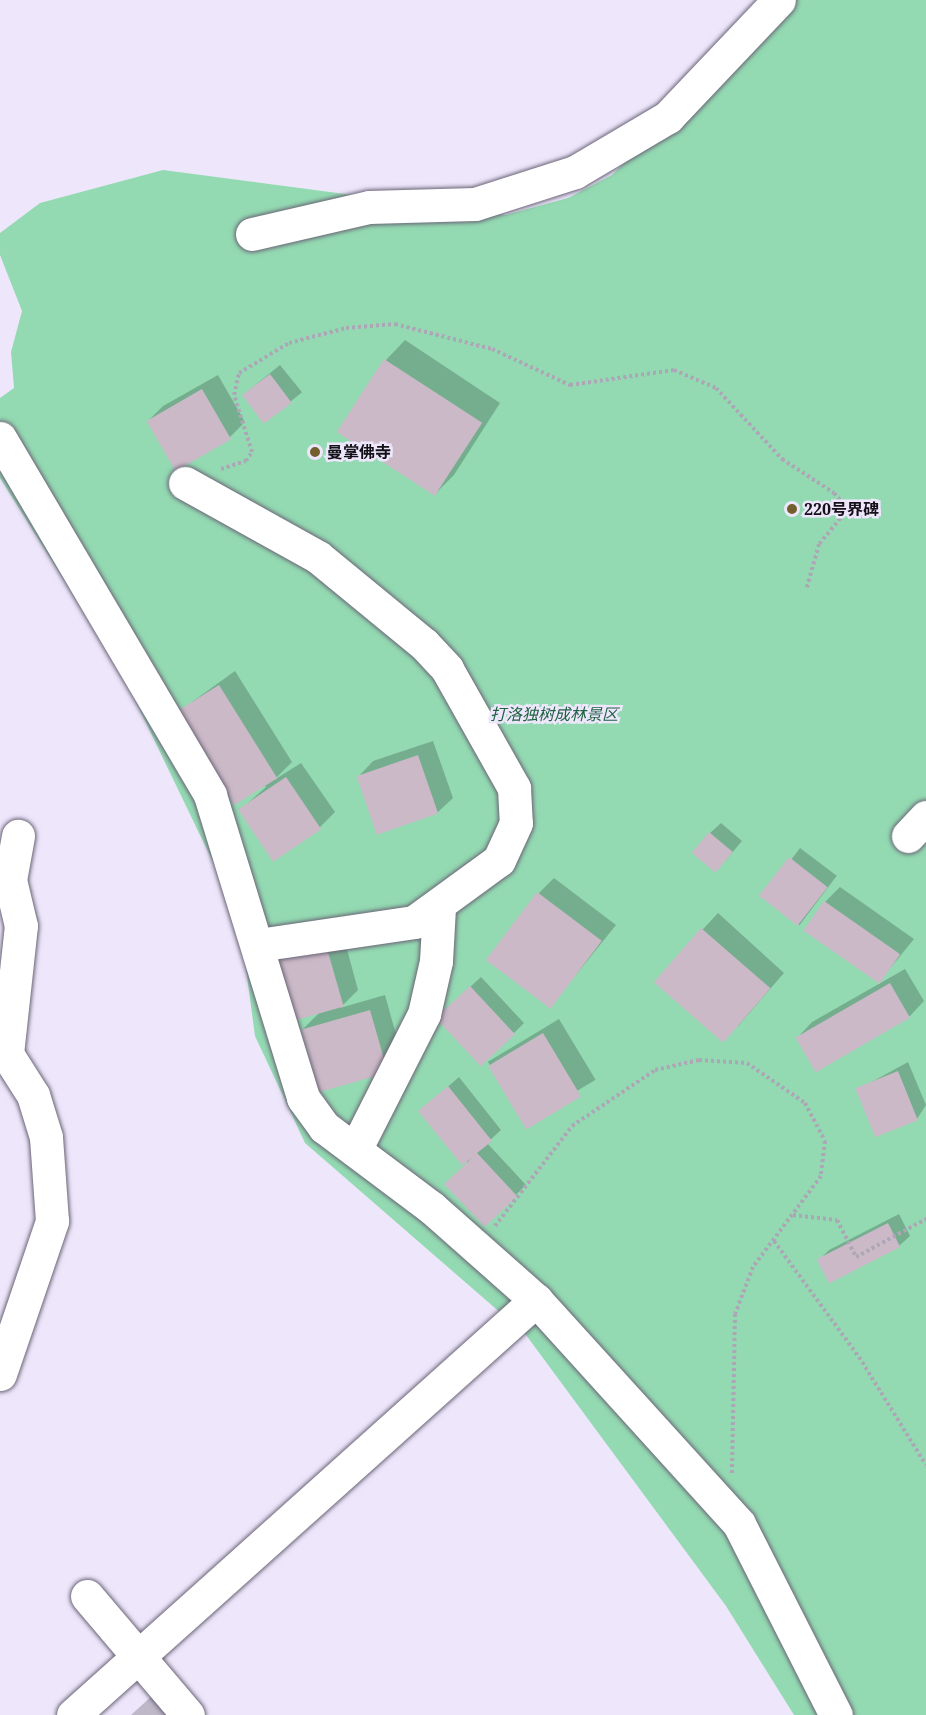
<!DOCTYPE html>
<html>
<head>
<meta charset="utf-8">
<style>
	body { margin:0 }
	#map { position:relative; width:926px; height:1715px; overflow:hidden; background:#eee7fc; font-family:"Noto Serif","Noto Sans SC",serif }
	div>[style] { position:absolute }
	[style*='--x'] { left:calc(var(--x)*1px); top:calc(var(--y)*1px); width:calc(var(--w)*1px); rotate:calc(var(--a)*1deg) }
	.green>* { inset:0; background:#93dab2 }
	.shadow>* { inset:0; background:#0003; transform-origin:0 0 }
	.building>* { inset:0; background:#cbb9c7; transform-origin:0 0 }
	.path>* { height:4px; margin-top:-2px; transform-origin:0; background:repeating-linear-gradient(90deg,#aca6b7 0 3px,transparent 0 6px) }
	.roads { filter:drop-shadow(0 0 2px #6b6577) drop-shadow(0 0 2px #6b6577) }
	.minor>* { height:33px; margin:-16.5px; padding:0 16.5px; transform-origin:16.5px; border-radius:16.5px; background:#fff }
	.dots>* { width:16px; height:16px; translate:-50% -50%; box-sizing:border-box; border:3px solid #eee7fc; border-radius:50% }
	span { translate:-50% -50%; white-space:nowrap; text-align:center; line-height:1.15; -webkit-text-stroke:5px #eee7fc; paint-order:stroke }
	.poi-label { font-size:16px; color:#131017; font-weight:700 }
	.left { translate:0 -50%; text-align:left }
	.park-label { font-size:16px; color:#1f6242; font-style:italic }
</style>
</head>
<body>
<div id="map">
	<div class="green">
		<div style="clip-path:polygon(788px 0,926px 0,926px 1715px,794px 1715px,726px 1606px,526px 1335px,305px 1143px,255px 1036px,239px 916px,121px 671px,0 478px,0 398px,14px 388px,11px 352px,22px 311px,0 255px,0 233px,40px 203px,163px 170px,505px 215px,568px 198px,612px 175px)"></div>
	</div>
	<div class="shadow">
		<div style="clip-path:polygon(405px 340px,500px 403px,454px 475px,434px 495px,339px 432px,386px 360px)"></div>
		<div style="left:280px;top:365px;width:35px;height:48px;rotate:51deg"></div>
		<div style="clip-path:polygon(218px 375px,245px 422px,230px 437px,148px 421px,163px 406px)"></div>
		<div style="clip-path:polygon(235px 671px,292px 762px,274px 780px,301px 763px,335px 812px,320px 827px,240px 810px,266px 787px,178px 712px)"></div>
		<div style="clip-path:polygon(433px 741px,453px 798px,437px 813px,358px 777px,373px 761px)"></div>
		<div style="clip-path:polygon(721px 823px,742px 841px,726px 860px,710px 833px)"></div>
		<div style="left:800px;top:848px;width:46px;height:62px;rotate:37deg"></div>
		<div style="clip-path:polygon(554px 878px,616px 925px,550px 1007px,539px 893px)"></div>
		<div style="clip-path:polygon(840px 887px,914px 939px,879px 982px,825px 902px)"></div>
		<div style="clip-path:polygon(718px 913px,784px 973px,738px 1026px,655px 981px)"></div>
		<div style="clip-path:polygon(342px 931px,358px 990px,340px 1008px,385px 995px,402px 1056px,387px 1071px,302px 1030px,321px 1011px,295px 944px)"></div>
		<div style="clip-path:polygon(905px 969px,924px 1001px,909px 1017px,797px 1038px,812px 1022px)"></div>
		<div style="clip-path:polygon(481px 977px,524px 1023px,514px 1033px,447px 1008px)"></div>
		<div style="left:559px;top:1019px;width:71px;height:83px;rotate:59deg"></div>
		<div style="clip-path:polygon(908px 1062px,926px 1105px,917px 1119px,857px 1090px)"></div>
		<div style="clip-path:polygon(459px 1077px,501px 1130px,487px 1143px,526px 1185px,485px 1225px,468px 1163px,420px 1111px)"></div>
		<div style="clip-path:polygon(899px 1214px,910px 1236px,899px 1246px,830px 1282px,819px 1260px,829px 1250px)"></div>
		<div style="clip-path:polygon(155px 1693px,174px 1715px,131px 1715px)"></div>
	</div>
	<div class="building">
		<div style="left:384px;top:359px;width:117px;height:87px;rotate:33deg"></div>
		<div style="left:270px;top:374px;width:36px;height:35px;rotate:53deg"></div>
		<div style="left:202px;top:389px;width:58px;height:64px;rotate:60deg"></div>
		<div style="left:219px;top:685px;width:110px;height:51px;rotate:58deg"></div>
		<div style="left:418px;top:755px;width:62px;height:65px;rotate:71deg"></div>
		<div style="left:286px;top:777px;width:63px;height:58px;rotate:56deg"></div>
		<div style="left:709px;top:832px;width:31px;height:27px;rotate:40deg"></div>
		<div style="left:789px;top:857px;width:49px;height:49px;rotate:38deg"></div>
		<div style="left:537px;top:892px;width:81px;height:85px;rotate:37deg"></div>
		<div style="left:824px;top:901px;width:93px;height:36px;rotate:35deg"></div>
		<div style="left:701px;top:928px;width:92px;height:72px;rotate:41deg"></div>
		<div style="left:326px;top:945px;width:64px;height:50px;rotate:74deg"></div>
		<div style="left:890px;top:983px;width:40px;height:109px;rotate:60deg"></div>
		<div style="left:470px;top:986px;width:66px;height:47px;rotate:47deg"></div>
		<div style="left:370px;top:1010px;width:65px;height:72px;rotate:74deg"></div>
		<div style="left:543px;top:1033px;width:74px;height:64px;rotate:59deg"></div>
		<div style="left:898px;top:1071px;width:53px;height:46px;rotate:68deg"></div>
		<div style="clip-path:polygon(448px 1086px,492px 1141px,477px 1153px,517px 1196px,485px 1227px,444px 1184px,472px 1158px,462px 1165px,418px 1111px)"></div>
		<div style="left:888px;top:1223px;width:27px;height:80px;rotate:63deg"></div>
	</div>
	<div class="path">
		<div style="--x:221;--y:469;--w:26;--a:-18"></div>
		<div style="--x:246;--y:461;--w:11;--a:-56"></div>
		<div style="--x:252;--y:452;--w:60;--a:-107.5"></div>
		<div style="--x:234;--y:395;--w:23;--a:-77"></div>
		<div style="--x:239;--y:373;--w:58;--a:-31"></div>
		<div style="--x:289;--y:343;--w:59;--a:-14.7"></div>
		<div style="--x:346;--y:328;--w:49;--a:-4.7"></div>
		<div style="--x:395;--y:324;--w:100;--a:14.5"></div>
		<div style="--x:492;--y:349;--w:86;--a:24.8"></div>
		<div style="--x:570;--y:385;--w:105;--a:-8.2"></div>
		<div style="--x:674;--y:370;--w:46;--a:23.2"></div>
		<div style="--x:716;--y:388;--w:97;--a:47.1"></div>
		<div style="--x:782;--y:459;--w:62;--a:33.2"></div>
		<div style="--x:834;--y:493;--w:21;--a:49"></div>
		<div style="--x:848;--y:509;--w:45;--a:129.6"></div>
		<div style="--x:819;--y:544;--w:45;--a:105.6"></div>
		<div style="--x:793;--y:1215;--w:44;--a:6.5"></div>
		<div style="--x:837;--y:1220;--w:42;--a:62.8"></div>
		<div style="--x:856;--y:1257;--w:80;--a:-28.5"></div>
		<div style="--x:495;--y:1226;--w:126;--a:-52.4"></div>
		<div style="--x:572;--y:1126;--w:100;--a:-34"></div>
		<div style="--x:655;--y:1070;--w:45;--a:-12.8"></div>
		<div style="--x:699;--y:1060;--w:48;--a:3.6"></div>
		<div style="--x:747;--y:1063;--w:70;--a:34.6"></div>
		<div style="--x:805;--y:1103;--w:43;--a:62.2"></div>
		<div style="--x:825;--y:1141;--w:35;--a:97"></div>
		<div style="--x:821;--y:1176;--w:114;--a:126.8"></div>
		<div style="--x:753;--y:1267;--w:50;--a:111"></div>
		<div style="--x:735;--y:1314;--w:161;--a:91.1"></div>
		<div style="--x:774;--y:1241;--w:144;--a:53.8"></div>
		<div style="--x:859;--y:1357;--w:127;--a:58.2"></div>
	</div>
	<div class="roads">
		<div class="minor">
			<div style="--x:252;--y:234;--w:120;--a:-13"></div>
			<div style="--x:369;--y:207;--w:106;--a:-1.6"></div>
			<div style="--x:475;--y:204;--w:105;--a:-17.7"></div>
			<div style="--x:575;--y:172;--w:108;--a:-30.6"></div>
			<div style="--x:668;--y:117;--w:161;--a:-46.5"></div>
			<div style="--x:0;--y:438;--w:414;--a:59.5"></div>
			<div style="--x:210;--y:795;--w:317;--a:72.9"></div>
			<div style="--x:303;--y:1098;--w:36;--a:54"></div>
			<div style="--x:324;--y:1127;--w:135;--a:36.9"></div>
			<div style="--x:432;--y:1208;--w:139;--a:41.5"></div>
			<div style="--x:536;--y:1300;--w:302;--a:47.8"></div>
			<div style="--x:739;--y:1524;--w:214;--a:63.1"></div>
			<div style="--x:185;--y:483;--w:152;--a:29.1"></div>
			<div style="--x:318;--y:557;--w:137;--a:39.4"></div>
			<div style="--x:424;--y:644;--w:34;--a:47"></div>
			<div style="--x:447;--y:669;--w:137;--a:60.6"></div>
			<div style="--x:514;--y:788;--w:35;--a:87"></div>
			<div style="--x:516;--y:823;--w:41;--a:114.7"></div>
			<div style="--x:499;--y:860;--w:105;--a:143.9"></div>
			<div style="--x:414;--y:922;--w:158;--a:171.6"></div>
			<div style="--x:908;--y:836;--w:26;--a:-47"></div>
			<div style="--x:355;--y:1150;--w:153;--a:-63.1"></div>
			<div style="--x:424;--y:1014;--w:54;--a:-77.2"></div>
			<div style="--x:436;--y:961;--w:54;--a:-86.8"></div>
			<div style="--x:0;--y:1374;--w:162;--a:-71.2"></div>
			<div style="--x:52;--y:1221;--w:84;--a:-94.1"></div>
			<div style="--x:46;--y:1137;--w:44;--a:-107.2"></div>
			<div style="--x:33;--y:1095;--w:49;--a:-122.4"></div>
			<div style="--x:7;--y:1054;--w:129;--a:-83.8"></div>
			<div style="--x:21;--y:926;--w:47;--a:-103.4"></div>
			<div style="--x:10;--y:880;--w:45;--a:-79.7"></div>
			<div style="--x:87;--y:1596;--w:156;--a:49.7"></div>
			<div style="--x:73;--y:1715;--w:622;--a:-41.87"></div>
		</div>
	</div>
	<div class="dots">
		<div style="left:315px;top:452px;background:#735f2e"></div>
		<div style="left:792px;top:509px;background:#735f2e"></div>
	</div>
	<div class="poi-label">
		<span class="left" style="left:327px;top:452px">曼掌佛寺</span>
		<span class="left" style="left:804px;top:509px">220号界碑</span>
	</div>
	<div class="park-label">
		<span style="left:554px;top:714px">打洛独树成林景区</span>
	</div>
</div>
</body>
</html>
